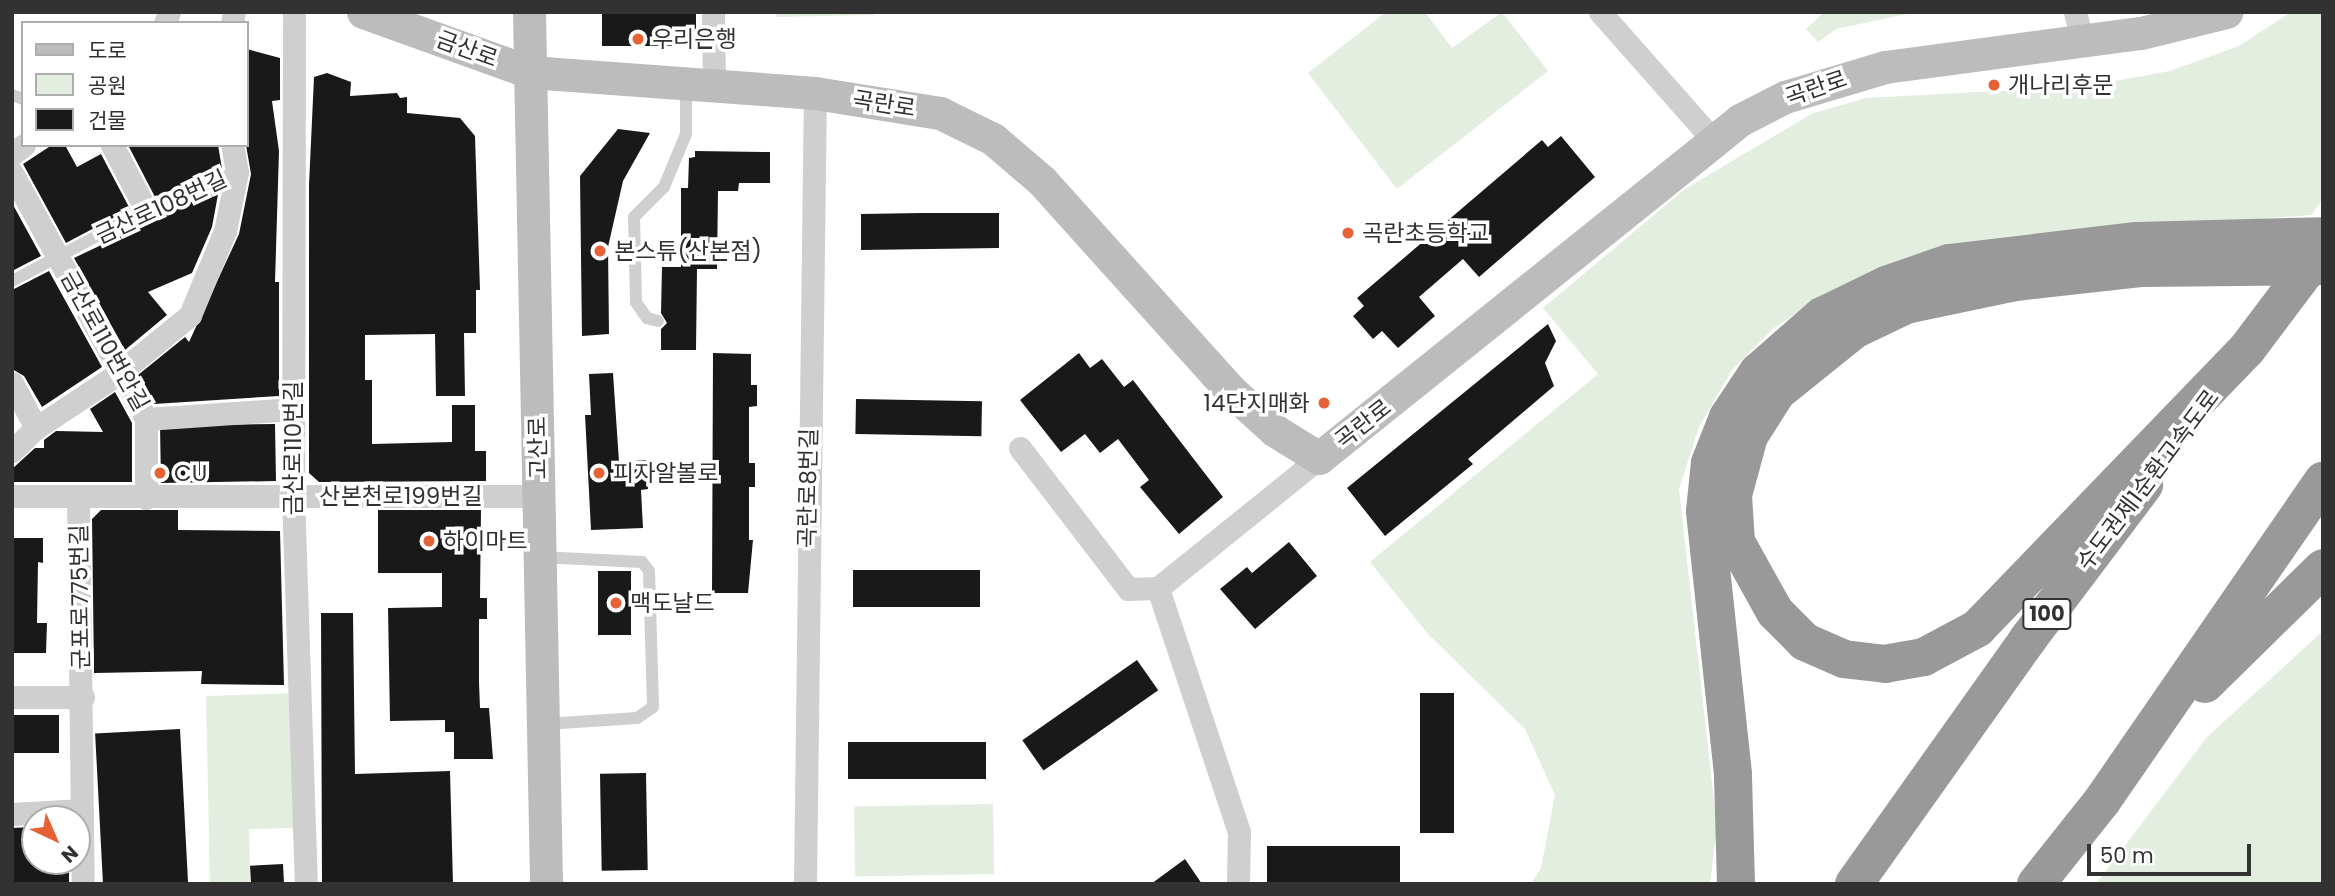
<!DOCTYPE html>
<html>
<head>
<meta charset="utf-8">
<style>
	body { margin:0 }
	#map { position:relative; width:2335px; height:896px; overflow:hidden; background:#fff; font-family:Poppins,"Noto Sans KR",sans-serif }
	div>[style] { position:absolute }
	[style*='--x'] { left:calc(var(--x)*1px); top:calc(var(--y)*1px); width:calc(var(--w)*1px); rotate:calc(var(--a)*1deg) }
	.green>* { inset:0; background:#e3eee0; transform-origin:0 0 }
	.building>* { inset:0; background:#191919; transform-origin:0 0 }
	.lane>* { height:12px; margin:-6px; padding:0 6px; transform-origin:6px; border-radius:6px; background:#cfcfcf }
	.street>* { height:23px; margin:-11.5px; padding:0 11.5px; transform-origin:11.5px; border-radius:11.5px; background:#cfcfcf }
	.secondary>* { height:33px; margin:-16.5px; padding:0 16.5px; transform-origin:16.5px; border-radius:16.5px; background:#bcbcbc }
	.highway>* { height:38px; margin:-19px; padding:0 19px; transform-origin:19px; border-radius:19px; background:#999 }
	.highway-bridge>* { height:38px; margin:-19px; padding:0 19px; transform-origin:19px; border-radius:19px; background:#999 }
	.dots>* { width:19px; height:19px; translate:-50% -50%; box-sizing:border-box; border:4px solid #fff; border-radius:50% }
	span { translate:-50% -50%; white-space:nowrap; text-align:center; line-height:1.15; -webkit-text-stroke:7px #fff; paint-order:stroke }
	.shield-label span { padding:2px 5px; background:#fff; border:2px solid; border-radius:5px; -webkit-text-stroke-width:0 }
	.shield-label { font-size:21px; color:#323232; font-weight:700 }
	.poi-label { font-size:23px; color:#323232 }
	.left { translate:0 -50%; text-align:left }
	.right { translate:-100% -50%; text-align:right }
	.street-label { font-size:23px; color:#323232 }
	.frame { position:absolute; inset:0; border:14px solid #323232; pointer-events:none }
	.legend { position:absolute; left:21px; top:21px; width:228px; height:126px; box-sizing:border-box; background:#fff; border:2px solid #adadad; margin:0; padding:9px 12px; list-style:none; font-size:21px; color:#323232 }
	.legend li { display:flex; align-items:center; gap:14px; height:35px }
	.legend b { width:35px; border:2px solid #adadad }
	.north { position:absolute; left:21px; top:805px; width:70px; height:70px; box-sizing:border-box; background:#fff; border:2px solid #adadad; border-radius:50%; rotate:136deg; font-size:19px; font-weight:700; line-height:28px; text-align:center; color:#323232 }
	.north::after { content:''; display:block; margin:auto; width:24px; height:32px; background:#e66236; clip-path:polygon(50% 0,100% 100%,50% 72%,0 100%) }
	.scale { position:absolute; left:2087px; top:844px; width:164px; height:32px; box-sizing:border-box; border:4px solid #323232; border-top:0; padding-left:9px; font-size:21px; line-height:24px; white-space:nowrap; color:#323232; -webkit-text-stroke:5px #fff; paint-order:stroke }
</style>
</head>
<body>
<div id="map">
	<div class="green">
		<div style="clip-path:polygon(776px 12px,874px 12px,874px 15px,776px 17px)"></div>
		<div style="clip-path:polygon(1386px 12px,1425px 12px,1452px 48px,1502px 12px,1548px 71px,1397px 189px,1308px 73px)"></div>
		<div style="clip-path:polygon(1824px 12px,1905px 12px,1907px 14px,1836px 29px,1818px 42px,1806px 29px)"></div>
		<div style="clip-path:polygon(2291px 12px,2323px 12px,2323px 199px,2311px 215px,2005px 238px,1828px 292px,1774px 328px,1732px 370px,1699px 427px,1679px 489px,1717px 827px,1710px 884px,1531px 884px,1541px 868px,1555px 795px,1525px 729px,1428px 634px,1370px 562px,1598px 374px,1543px 308px,1685px 189px,1813px 113px,1866px 98px,2087px 86px,2170px 71px,2239px 46px)"></div>
		<div style="clip-path:polygon(2323px 631px,2323px 884px,2096px 884px,2207px 737px)"></div>
		<div style="clip-path:polygon(296px 693px,298px 828px,249px 829px,250px 884px,210px 884px,206px 696px)"></div>
		<div style="left:993px;top:804px;width:70px;height:139px;rotate:89deg"></div>
	</div>
	<div class="building">
		<div style="left:602px;top:12px;width:94px;height:34px"></div>
		<div style="clip-path:polygon(247px 49px,280px 58px,280px 100px,272px 101px,279px 151px,275px 282px,279px 282px,279px 396px,154px 404px,138px 375px,185px 337px,189px 342px,239px 234px,251px 174px,246px 145px)"></div>
		<div style="clip-path:polygon(327px 73px,351px 82px,350px 96px,397px 93px,400px 98px,407px 97px,407px 113px,460px 118px,475px 136px,480px 290px,476px 290px,476px 333px,464px 333px,465px 396px,436px 396px,435px 334px,365px 335px,365px 380px,372px 380px,372px 444px,452px 442px,452px 405px,475px 405px,475px 451px,486px 451px,486px 481px,319px 482px,309px 473px,309px 185px,314px 77px)"></div>
		<div style="clip-path:polygon(618px 129px,650px 133px,623px 181px,608px 247px,609px 334px,582px 336px,580px 176px)"></div>
		<div style="clip-path:polygon(1561px 136px,1595px 177px,1479px 277px,1463px 259px,1419px 297px,1435px 316px,1398px 348px,1382px 331px,1373px 339px,1353px 316px,1364px 306px,1357px 298px,1542px 140px,1548px 147px)"></div>
		<div style="clip-path:polygon(52px 145px,65px 145px,77px 167px,101px 154px,130px 209px,66px 243px,23px 164px)"></div>
		<div style="clip-path:polygon(128px 145px,218px 145px,222px 169px,155px 197px)"></div>
		<div style="clip-path:polygon(695px 151px,770px 152px,770px 183px,739px 183px,738px 191px,718px 191px,717px 269px,697px 269px,696px 350px,661px 350px,661px 329px,667px 323px,661px 313px,662px 267px,681px 267px,681px 188px,688px 188px,689px 158px,695px 157px)"></div>
		<div style="clip-path:polygon(219px 189px,212px 227px,192px 273px,148px 292px,167px 315px,125px 350px,74px 258px)"></div>
		<div style="clip-path:polygon(12px 203px,41px 256px,12px 271px)"></div>
		<div style="clip-path:polygon(922px 213px,999px 213px,999px 248px,861px 250px,861px 214px)"></div>
		<div style="clip-path:polygon(49px 271px,102px 367px,42px 407px,24px 376px,12px 369px,12px 290px)"></div>
		<div style="clip-path:polygon(1548px 324px,1556px 341px,1545px 363px,1554px 386px,1468px 459px,1473px 464px,1385px 536px,1347px 488px)"></div>
		<div style="clip-path:polygon(713px 353px,751px 354px,751px 385px,757px 385px,757px 406px,749px 407px,749px 463px,755px 463px,755px 487px,749px 487px,749px 540px,753px 540px,748px 593px,712px 593px)"></div>
		<div style="clip-path:polygon(1079px 353px,1090px 368px,1102px 359px,1124px 387px,1133px 380px,1223px 497px,1179px 534px,1140px 487px,1149px 480px,1118px 439px,1100px 453px,1085px 434px,1061px 452px,1020px 400px)"></div>
		<div style="clip-path:polygon(613px 373px,619px 462px,646px 460px,648px 489px,641px 490px,643px 528px,591px 530px,585px 415px,591px 415px,589px 374px)"></div>
		<div style="clip-path:polygon(115px 392px,132px 423px,132px 482px,12px 482px,12px 469px,35px 448px,44px 448px,44px 440px,56px 431px,103px 432px,90px 409px)"></div>
		<div style="left:856px;top:399px;width:126px;height:35px;rotate:1deg"></div>
		<div style="left:275px;top:424px;width:57px;height:115px;rotate:89deg"></div>
		<div style="clip-path:polygon(101px 510px,178px 510px,178px 530px,280px 531px,284px 685px,201px 684px,202px 671px,94px 673px,92px 519px)"></div>
		<div style="clip-path:polygon(378px 510px,481px 510px,480px 598px,487px 598px,487px 619px,479px 619px,479px 682px,480px 708px,489px 708px,493px 759px,454px 759px,454px 732px,445px 732px,445px 720px,390px 721px,388px 608px,442px 607px,442px 573px,378px 573px)"></div>
		<div style="clip-path:polygon(12px 538px,43px 538px,43px 563px,38px 562px,37px 623px,47px 623px,46px 653px,12px 653px)"></div>
		<div style="clip-path:polygon(1289px 542px,1317px 576px,1255px 629px,1220px 589px,1247px 567px,1252px 573px)"></div>
		<div style="left:853px;top:570px;width:127px;height:37px"></div>
		<div style="left:598px;top:571px;width:33px;height:64px"></div>
		<div style="clip-path:polygon(321px 613px,353px 613px,355px 774px,450px 771px,453px 884px,322px 884px)"></div>
		<div style="left:1137px;top:660px;width:37px;height:140px;rotate:55deg"></div>
		<div style="left:1420px;top:693px;width:34px;height:140px"></div>
		<div style="left:12px;top:715px;width:47px;height:38px"></div>
		<div style="left:180px;top:729px;width:155px;height:85px;rotate:87deg"></div>
		<div style="left:986px;top:742px;width:37px;height:138px;rotate:90deg"></div>
		<div style="left:646px;top:773px;width:97px;height:46px;rotate:89deg"></div>
		<div style="clip-path:polygon(31px 827px,33px 861px,69px 861px,69px 884px,13px 884px,12px 828px)"></div>
		<div style="left:1267px;top:846px;width:133px;height:36px"></div>
		<div style="clip-path:polygon(1185px 859px,1202px 884px,1151px 884px)"></div>
		<div style="left:283px;top:864px;width:20px;height:33px;rotate:87deg"></div>
	</div>
	<div class="lane">
		<div style="--x:12;--y:95;--w:12;--a:20"></div>
		<div style="--x:12;--y:281;--w:152;--a:-27.9"></div>
		<div style="--x:146;--y:210;--w:99;--a:-22.7"></div>
		<div style="--x:658;--y:321;--w:11;--a:-165"></div>
		<div style="--x:647;--y:318;--w:19;--a:-125"></div>
		<div style="--x:636;--y:302;--w:85;--a:-91.3"></div>
		<div style="--x:634;--y:217;--w:42;--a:-45"></div>
		<div style="--x:664;--y:187;--w:57;--a:-67.5"></div>
		<div style="--x:686;--y:134;--w:51;--a:-90"></div>
		<div style="--x:540;--y:557;--w:102;--a:2.8"></div>
		<div style="--x:642;--y:562;--w:11;--a:52"></div>
		<div style="--x:649;--y:571;--w:136;--a:88.3"></div>
		<div style="--x:653;--y:707;--w:19;--a:145"></div>
		<div style="--x:637;--y:718;--w:92;--a:176.3"></div>
	</div>
	<div class="street">
		<div style="--x:294;--y:12;--w:484;--a:90.1"></div>
		<div style="--x:293;--y:496;--w:388;--a:88.1"></div>
		<div style="--x:713;--y:12;--w:73;--a:89.2"></div>
		<div style="--x:1600;--y:12;--w:172;--a:48.5"></div>
		<div style="--x:2075;--y:12;--w:30;--a:76"></div>
		<div style="--x:165;--y:23;--w:12;--a:-70"></div>
		<div style="--x:232;--y:23;--w:11;--a:-80"></div>
		<div style="--x:112;--y:145;--w:73;--a:62.4"></div>
		<div style="--x:12;--y:154;--w:15;--a:-37"></div>
		<div style="--x:12;--y:173;--w:280;--a:61.4"></div>
		<div style="--x:146;--y:419;--w:147;--a:-3.9"></div>
		<div style="--x:12;--y:383;--w:51;--a:61.9"></div>
		<div style="--x:146;--y:419;--w:79;--a:90"></div>
		<div style="--x:1020;--y:448;--w:178;--a:52.5"></div>
		<div style="--x:1128;--y:589;--w:30;--a:-2"></div>
		<div style="--x:12;--y:451;--w:33;--a:-44"></div>
		<div style="--x:36;--y:428;--w:100;--a:-33.5"></div>
		<div style="--x:119;--y:373;--w:92;--a:-39.2"></div>
		<div style="--x:190;--y:315;--w:91;--a:-67.4"></div>
		<div style="--x:225;--y:231;--w:60;--a:-78.5"></div>
		<div style="--x:237;--y:172;--w:27;--a:-100"></div>
		<div style="--x:12;--y:496;--w:527;--a:0"></div>
		<div style="--x:78;--y:497;--w:387;--a:89.3"></div>
		<div style="--x:12;--y:697;--w:71;--a:0"></div>
		<div style="--x:12;--y:814;--w:70;--a:-3.3"></div>
		<div style="--x:805;--y:884;--w:791;--a:-89.28"></div>
		<div style="--x:1238;--y:884;--w:52;--a:-88.9"></div>
		<div style="--x:1239;--y:832;--w:257;--a:-108.4"></div>
		<div style="--x:1158;--y:588;--w:207;--a:-38.9"></div>
	</div>
	<div class="secondary">
		<div style="--x:363;--y:12;--w:177;--a:19.8"></div>
		<div style="--x:530;--y:72;--w:286;--a:4.2"></div>
		<div style="--x:815;--y:93;--w:127;--a:9.1"></div>
		<div style="--x:940;--y:113;--w:59;--a:26.1"></div>
		<div style="--x:993;--y:139;--w:65;--a:40.6"></div>
		<div style="--x:1042;--y:181;--w:280;--a:48"></div>
		<div style="--x:1229;--y:389;--w:61;--a:42.3"></div>
		<div style="--x:1274;--y:430;--w:53;--a:31.9"></div>
		<div style="--x:1319;--y:458;--w:506;--a:-38.75"></div>
		<div style="--x:1714;--y:141;--w:33;--a:-39"></div>
		<div style="--x:1740;--y:120;--w:51;--a:-27.1"></div>
		<div style="--x:1785;--y:97;--w:104;--a:-16.7"></div>
		<div style="--x:1885;--y:67;--w:258;--a:-7.6"></div>
		<div style="--x:2141;--y:33;--w:88;--a:-13.9"></div>
		<div style="--x:529;--y:12;--w:872;--a:88.88"></div>
	</div>
	<div class="highway">
		<div style="--x:2247;--y:349;--w:388;--a:134"></div>
		<div style="--x:1978;--y:628;--w:61;--a:151.8"></div>
		<div style="--x:1924;--y:657;--w:39;--a:170"></div>
		<div style="--x:1886;--y:664;--w:42;--a:-173.2"></div>
		<div style="--x:1844;--y:659;--w:43;--a:-156.4"></div>
		<div style="--x:1805;--y:642;--w:42;--a:-135"></div>
		<div style="--x:1775;--y:612;--w:80;--a:-119.1"></div>
		<div style="--x:1736;--y:542;--w:47;--a:-93.7"></div>
		<div style="--x:1733;--y:495;--w:61;--a:-74.8"></div>
		<div style="--x:1749;--y:436;--w:52;--a:-57.5"></div>
		<div style="--x:1777;--y:392;--w:99;--a:-38.8"></div>
		<div style="--x:1854;--y:330;--w:58;--a:-25.7"></div>
		<div style="--x:1906;--y:305;--w:111;--a:-11.9"></div>
		<div style="--x:2015;--y:282;--w:128;--a:-6.3"></div>
		<div style="--x:2142;--y:268;--w:181;--a:-0.6"></div>
		<div style="--x:2205;--y:684;--w:165;--a:-44.5"></div>
		<div style="--x:1736;--y:884;--w:110;--a:-91.6"></div>
		<div style="--x:1733;--y:774;--w:264;--a:-96.1"></div>
		<div style="--x:1705;--y:511;--w:48;--a:-84.1"></div>
		<div style="--x:1710;--y:463;--w:49;--a:-68.6"></div>
		<div style="--x:1728;--y:417;--w:54;--a:-56.3"></div>
		<div style="--x:1758;--y:372;--w:85;--a:-41.2"></div>
		<div style="--x:1822;--y:316;--w:71;--a:-25.8"></div>
		<div style="--x:1886;--y:285;--w:67;--a:-19.2"></div>
		<div style="--x:1949;--y:263;--w:189;--a:-6.7"></div>
		<div style="--x:2137;--y:241;--w:186;--a:-1.5"></div>
		<div style="--x:1854;--y:884;--w:301;--a:-54.6"></div>
		<div style="--x:2028;--y:639;--w:193;--a:-53"></div>
		<div style="--x:2036;--y:884;--w:106;--a:-51.5"></div>
		<div style="--x:2102;--y:801;--w:389;--a:-55.4"></div>
	</div>
	<div class="highway-bridge">
		<div style="--x:2247;--y:349;--w:126;--a:-53"></div>
	</div>
	<div class="dots">
		<div style="left:638px;top:39px;background:#e66236"></div>
		<div style="left:1994px;top:85px;background:#e66236"></div>
		<div style="left:1348px;top:233px;background:#e66236"></div>
		<div style="left:600px;top:251px;background:#e66236"></div>
		<div style="left:1324px;top:403px;background:#e66236"></div>
		<div style="left:160px;top:473px;background:#e66236"></div>
		<div style="left:599px;top:473px;background:#e66236"></div>
		<div style="left:429px;top:541px;background:#e66236"></div>
		<div style="left:616px;top:603px;background:#e66236"></div>
	</div>
	<div class="shield-label">
		<span style="left:2047px;top:614px">100</span>
	</div>
	<div class="poi-label">
		<span class="left" style="left:652px;top:39px">우리은행</span>
		<span class="left" style="left:2008px;top:85px">개나리후문</span>
		<span class="left" style="left:1362px;top:233px">곡란초등학교</span>
		<span class="left" style="left:614px;top:251px">본스튜(산본점)</span>
		<span class="right" style="left:1310px;top:403px">14단지매화</span>
		<span class="left" style="left:174px;top:473px">CU</span>
		<span class="left" style="left:613px;top:473px">피자알볼로</span>
		<span class="left" style="left:443px;top:541px">하이마트</span>
		<span class="left" style="left:630px;top:603px">맥도날드</span>
	</div>
	<div class="street-label">
		<span style="left:467px;top:49px;rotate:20deg">금산로</span>
		<span style="left:1816px;top:88px;rotate:-19deg">곡란로</span>
		<span style="left:884px;top:104px;rotate:9deg">곡란로</span>
		<span style="left:161px;top:207px;rotate:-25deg">금산로108번길</span>
		<span style="left:105px;top:341px;rotate:61deg">금산로110번안길</span>
		<span style="left:1363px;top:424px;rotate:-38deg">곡란로</span>
		<span style="left:293px;top:448px;rotate:-90deg">금산로110번길</span>
		<span style="left:538px;top:448px;rotate:-91deg">고산로</span>
		<span style="left:2148px;top:480px;rotate:-53deg">수도권제1순환고속도로</span>
		<span style="left:808px;top:488px;rotate:-89deg">곡란로8번길</span>
		<span style="left:401px;top:496px">산본천로199번길</span>
		<span style="left:80px;top:597px;rotate:-91deg">군포로775번길</span>
	</div>
	<div class="frame"></div>
	<ul class="legend">
	<li><b style="height:9px;background:#bcbcbc"></b>도로</li>
	<li><b style="height:19px;background:#e3eee0"></b>공원</li>
	<li><b style="height:19px;background:#191919"></b>건물</li>
	</ul>
	<div class="north">N</div>
	<div class="scale">50 m</div>
</div>
</body>
</html>
